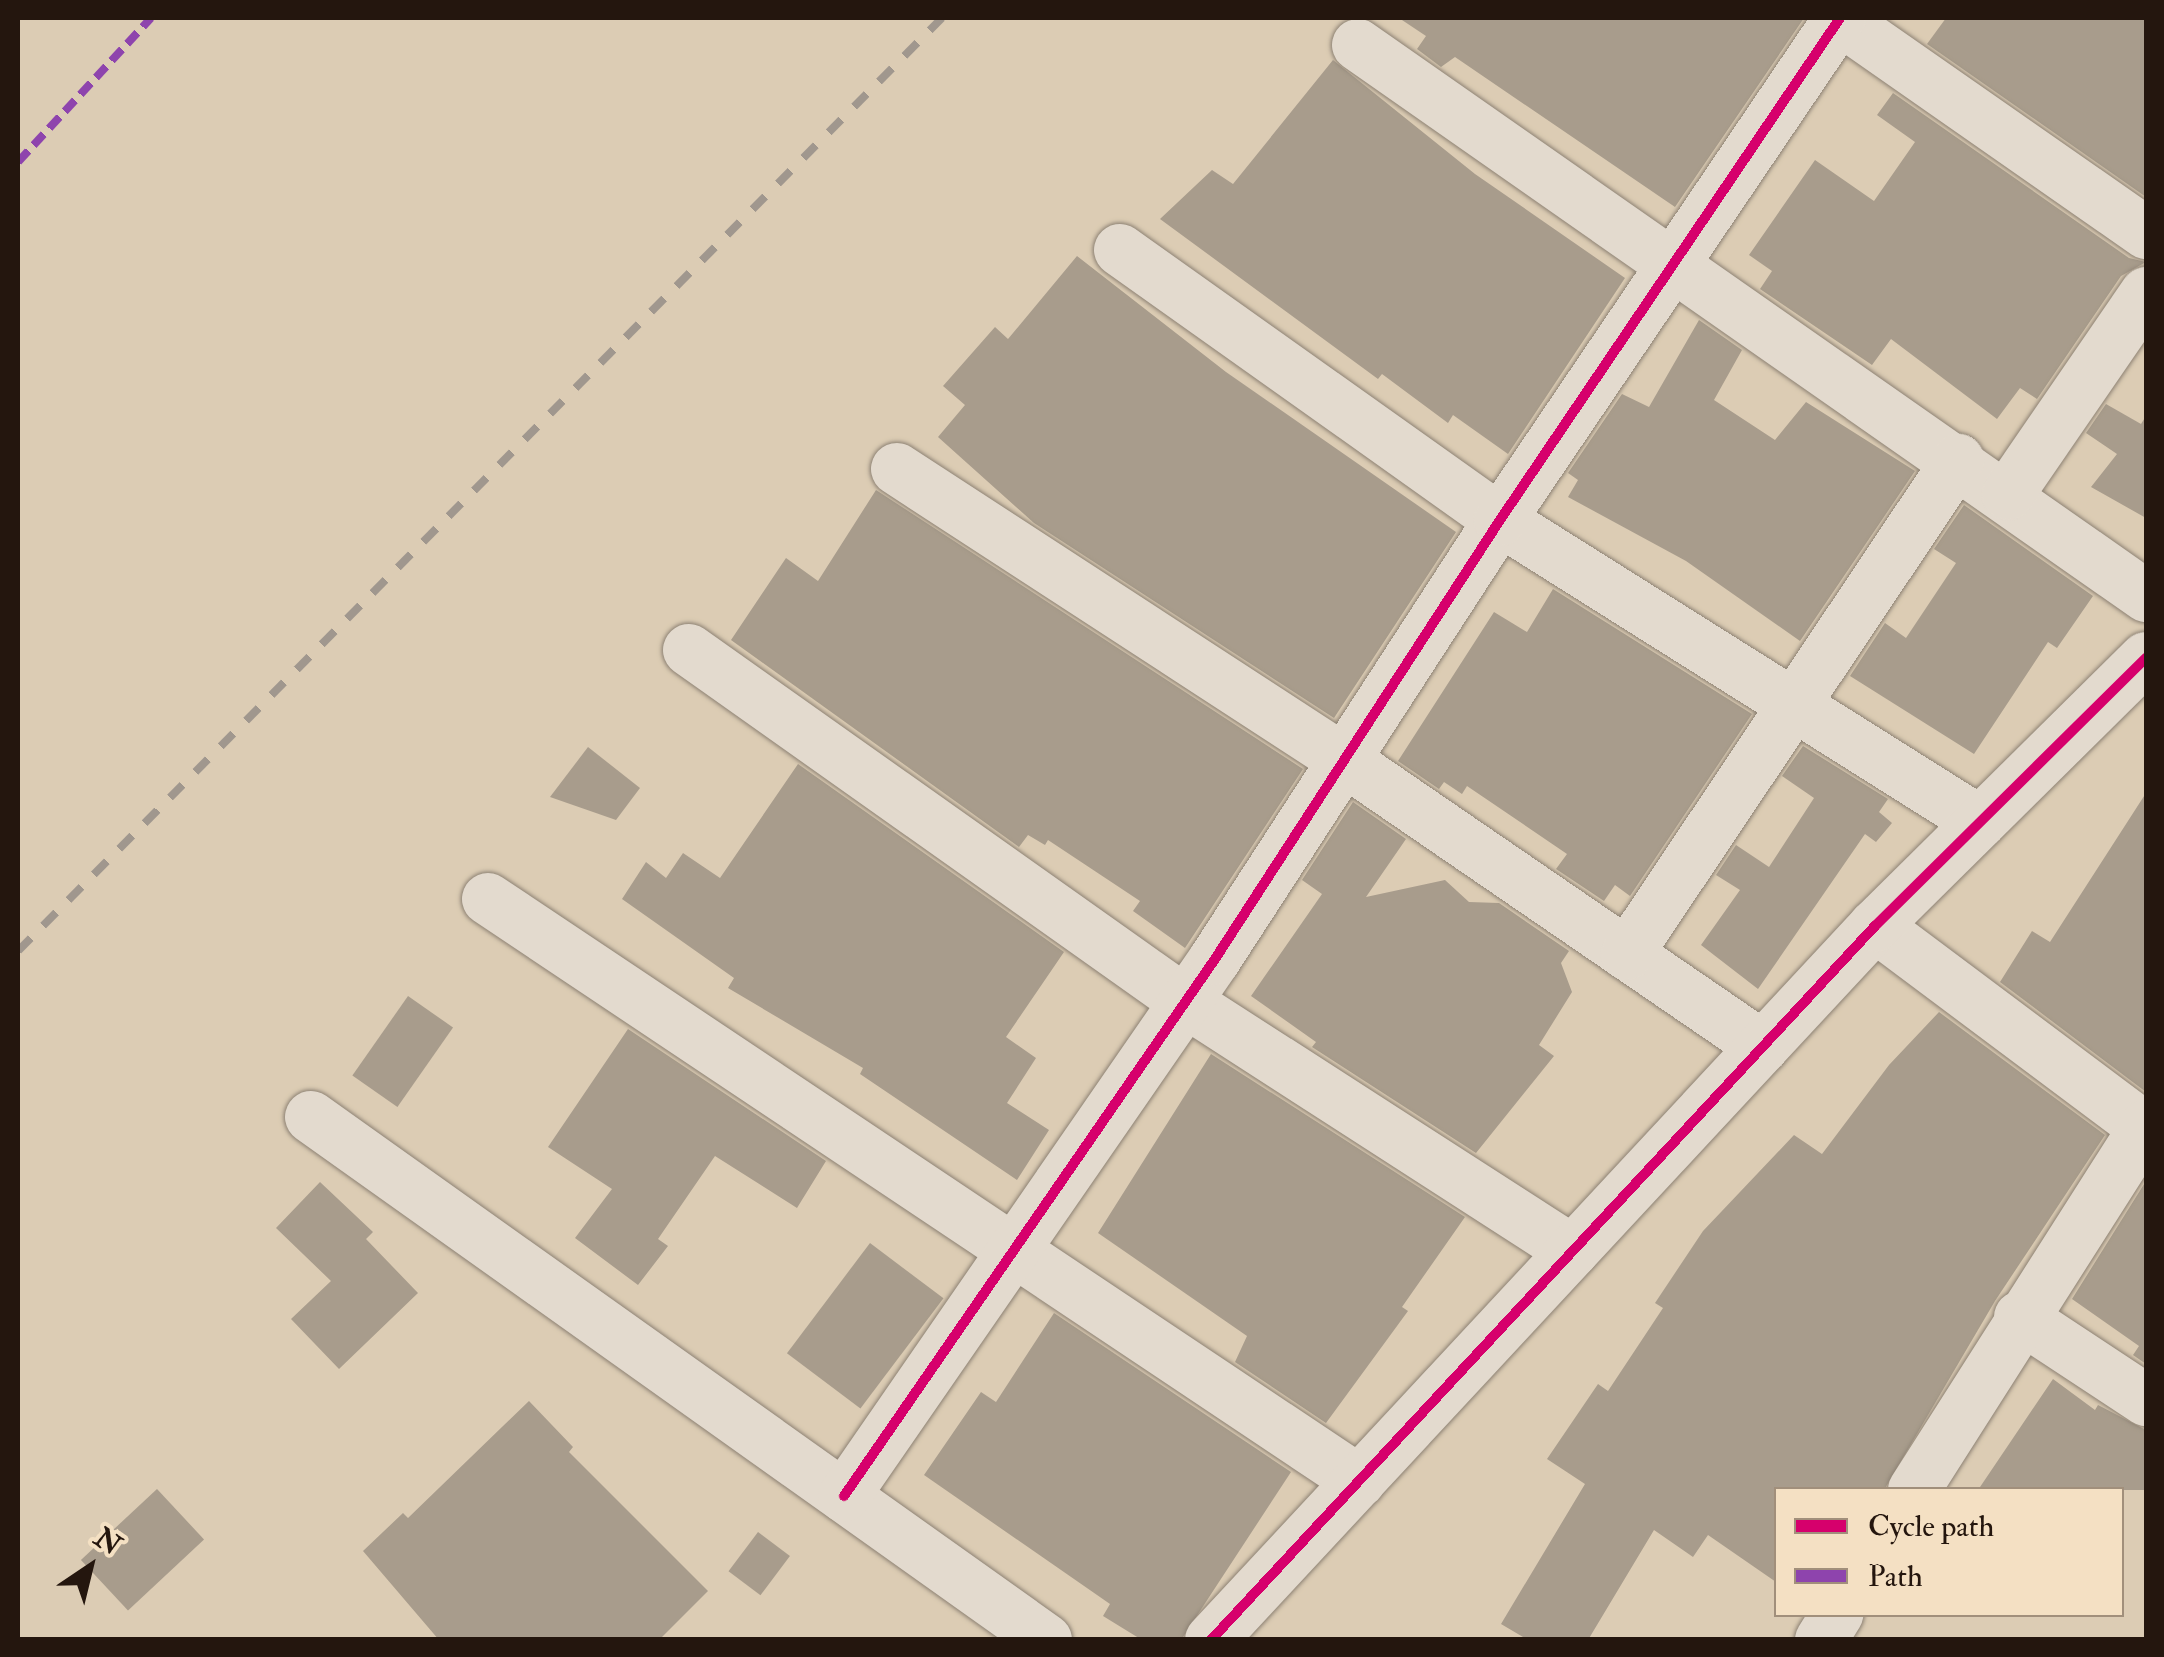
<!DOCTYPE html>
<html>
<head>
<meta charset="utf-8">
<style>
	body { margin:0 }
	#map { position:relative; width:2164px; height:1657px; overflow:hidden; background:#dcccb4; font-family:"IM FELL Double Pica",serif }
	div>[style] { position:absolute }
	[style*='--x'] { left:calc(var(--x)*1px); top:calc(var(--y)*1px); width:calc(var(--w)*1px); rotate:calc(var(--a)*1deg) }
	.building>* { inset:0; background:#a89c8c; transform-origin:0 0 }
	.roads { filter:drop-shadow(0 0 2px #8c8173) drop-shadow(0 0 2px #8c8173) }
	.street>* { height:52px; margin:-26px; padding:0 26px; transform-origin:26px; border-radius:26px; background:#e3dace }
	.rail>* { height:8px; margin-top:-4px; transform-origin:0; background:repeating-linear-gradient(90deg,#a0978e 0 18px,transparent 0 36px) }
	.quiet>* { height:8px; margin-top:-4px; transform-origin:0; background:repeating-linear-gradient(90deg,#8e44ad 0 15px,transparent 0 23px) }
	.cycleway>* { height:10px; margin:-5px; padding:0 5px; transform-origin:5px; border-radius:5px; background:#d6006c }
	span { translate:-50% -50%; white-space:nowrap; text-align:center; line-height:1.15; -webkit-text-stroke:8px #f4e0c3; paint-order:stroke }
	.frame { position:absolute; inset:0; border:20px solid #24160e; pointer-events:none }
	.legend { position:absolute; left:1774px; top:1487px; width:350px; height:130px; box-sizing:border-box; background:#f4e0c3; border:2px solid #a18f7b; margin:0; padding:12px 18px; list-style:none; font-size:30px; color:#24160e }
	.legend li { display:flex; align-items:center; gap:20px; height:50px }
	.legend b { width:50px; border:2px solid #a18f7b }
	.north { position:absolute; left:40px; top:1517px; width:100px; height:100px; -webkit-text-stroke:8px #f4e0c3; paint-order:stroke; rotate:35deg; font-size:28px; font-weight:700; line-height:40px; text-align:center; color:#24160e }
	.north::after { content:''; display:block; margin:auto; width:35px; height:45px; background:#24160e; clip-path:polygon(50% 0,100% 100%,50% 72%,0 100%) }
</style>
</head>
<body>
<div id="map">
	<div class="building">
		<div style="clip-path:polygon(1399px 18px,1804px 18px,1675px 207px,1455px 57px,1441px 67px,1417px 49px,1426px 36px)"></div>
		<div style="clip-path:polygon(1946px 18px,2146px 18px,2146px 197px,1927px 44px)"></div>
		<div style="clip-path:polygon(1333px 60px,1475px 174px,1625px 278px,1508px 454px,1453px 415px,1448px 423px,1382px 374px,1378px 379px,1160px 219px,1212px 170px,1233px 184px)"></div>
		<div style="clip-path:polygon(1893px 93px,2129px 258px,2146px 262px,2121px 276px,2037px 399px,2020px 388px,1997px 419px,1891px 339px,1872px 365px,1760px 289px,1772px 271px,1749px 255px,1815px 160px,1874px 201px,1915px 142px,1877px 115px)"></div>
		<div style="clip-path:polygon(1077px 256px,1226px 372px,1456px 532px,1334px 718px,1034px 523px,938px 437px,965px 405px,943px 386px,995px 327px,1008px 339px)"></div>
		<div style="clip-path:polygon(1699px 320px,1742px 350px,1714px 400px,1775px 440px,1806px 402px,1915px 471px,1800px 641px,1686px 561px,1568px 497px,1578px 480px,1568px 473px,1622px 394px,1649px 407px)"></div>
		<div style="clip-path:polygon(2106px 404px,2141px 424px,2146px 416px,2146px 518px,2091px 487px,2117px 454px,2086px 433px)"></div>
		<div style="clip-path:polygon(876px 490px,1303px 769px,1185px 948px,1133px 911px,1140px 901px,1048px 840px,1045px 845px,1028px 835px,1019px 847px,731px 640px,786px 558px,818px 581px)"></div>
		<div style="clip-path:polygon(1964px 505px,2093px 596px,2057px 648px,2048px 642px,1974px 754px,1850px 676px,1885px 623px,1906px 638px,1956px 563px,1934px 549px)"></div>
		<div style="clip-path:polygon(1553px 589px,1752px 714px,1630px 896px,1615px 885px,1604px 901px,1556px 869px,1567px 854px,1467px 786px,1462px 794px,1444px 782px,1439px 789px,1398px 761px,1494px 612px,1527px 632px)"></div>
		<div style="clip-path:polygon(1803px 746px,1888px 799px,1879px 812px,1892px 823px,1876px 842px,1865px 834px,1758px 989px,1701px 945px,1740px 890px,1716px 875px,1736px 845px,1769px 867px,1814px 798px,1782px 776px)"></div>
		<div style="clip-path:polygon(588px 747px,640px 788px,616px 820px,550px 797px)"></div>
		<div style="clip-path:polygon(798px 764px,1064px 952px,1006px 1037px,1036px 1058px,1007px 1103px,1049px 1130px,1017px 1180px,860px 1074px,863px 1068px,728px 988px,734px 978px,622px 899px,646px 862px,666px 878px,683px 853px,720px 878px)"></div>
		<div style="clip-path:polygon(2146px 793px,2146px 1092px,2000px 982px,2032px 931px,2050px 942px)"></div>
		<div style="clip-path:polygon(1353px 802px,1406px 839px,1366px 897px,1445px 880px,1469px 902px,1499px 903px,1569px 951px,1561px 963px,1572px 992px,1539px 1045px,1554px 1056px,1476px 1153px,1312px 1047px,1316px 1042px,1251px 996px,1322px 894px,1302px 880px)"></div>
		<div style="left:408px;top:996px;width:55px;height:97px;rotate:35deg"></div>
		<div style="clip-path:polygon(1939px 1012px,2105px 1135px,1995px 1301px,1884px 1490px,1776px 1490px,1776px 1582px,1708px 1535px,1693px 1557px,1654px 1530px,1588px 1640px,1528px 1640px,1501px 1624px,1585px 1484px,1547px 1459px,1598px 1384px,1608px 1391px,1663px 1308px,1655px 1303px,1703px 1231px,1794px 1135px,1822px 1154px,1889px 1065px)"></div>
		<div style="clip-path:polygon(628px 1029px,826px 1161px,797px 1208px,715px 1156px,658px 1239px,668px 1246px,638px 1285px,575px 1238px,612px 1189px,548px 1147px)"></div>
		<div style="clip-path:polygon(1211px 1054px,1465px 1217px,1402px 1307px,1408px 1311px,1326px 1423px,1235px 1362px,1247px 1336px,1098px 1233px)"></div>
		<div style="clip-path:polygon(2146px 1181px,2146px 1364px,2133px 1355px,2139px 1346px,2072px 1299px)"></div>
		<div style="clip-path:polygon(320px 1182px,373px 1232px,366px 1239px,418px 1293px,339px 1369px,291px 1319px,331px 1281px,276px 1228px)"></div>
		<div style="left:870px;top:1243px;width:92px;height:138px;rotate:37deg"></div>
		<div style="clip-path:polygon(1054px 1313px,1291px 1472px,1181px 1640px,1142px 1640px,1103px 1616px,1110px 1604px,924px 1475px,981px 1392px,996px 1402px)"></div>
		<div style="clip-path:polygon(2053px 1379px,2095px 1410px,2098px 1405px,2146px 1430px,2146px 1490px,1978px 1490px)"></div>
		<div style="clip-path:polygon(529px 1401px,573px 1447px,569px 1452px,708px 1591px,659px 1640px,439px 1640px,363px 1551px,403px 1513px,408px 1518px)"></div>
		<div style="left:157px;top:1489px;width:69px;height:104px;rotate:47deg"></div>
		<div style="left:758px;top:1532px;width:40px;height:49px;rotate:37deg"></div>
	</div>
	<div class="roads">
		<div class="street">
			<div style="--x:1838;--y:18;--w:376;--a:34.9"></div>
			<div style="--x:1358;--y:45;--w:962;--a:34.96"></div>
			<div style="--x:1120;--y:250;--w:466;--a:35.4"></div>
			<div style="--x:1500;--y:520;--w:567;--a:32.18"></div>
			<div style="--x:897;--y:469;--w:537;--a:33.07"></div>
			<div style="--x:1347;--y:762;--w:504;--a:34.41"></div>
			<div style="--x:2008;--y:494;--w:244;--a:-55.5"></div>
			<div style="--x:689;--y:650;--w:609;--a:35.31"></div>
			<div style="--x:1186;--y:1002;--w:460;--a:32.8"></div>
			<div style="--x:488;--y:899;--w:1048;--a:33.75"></div>
			<div style="--x:1875;--y:926;--w:337;--a:36.8"></div>
			<div style="--x:1627;--y:954;--w:595;--a:-56.18"></div>
			<div style="--x:311;--y:1117;--w:902;--a:35.43"></div>
			<div style="--x:2020;--y:1317;--w:151;--a:33.4"></div>
			<div style="--x:1914;--y:1490;--w:432;--a:-57.5"></div>
			<div style="--x:844;--y:1496;--w:653;--a:-55.36"></div>
			<div style="--x:1215;--y:959;--w:523;--a:-57.01"></div>
			<div style="--x:1500;--y:520;--w:606;--a:-55.89"></div>
			<div style="--x:1211;--y:1640;--w:975;--a:-47.08"></div>
			<div style="--x:1875;--y:926;--w:381;--a:-44.7"></div>
			<div style="--x:1821;--y:1640;--w:31;--a:-58"></div>
		</div>
	</div>
	<div class="rail">
		<div style="--x:18;--y:951;--w:1313;--a:-45.28"></div>
	</div>
	<div class="quiet">
		<div style="--x:18;--y:162;--w:196;--a:-47.3"></div>
	</div>
	<div class="cycleway">
		<div style="--x:844;--y:1496;--w:653;--a:-55.36"></div>
		<div style="--x:1215;--y:959;--w:523;--a:-57.01"></div>
		<div style="--x:1500;--y:520;--w:606;--a:-55.89"></div>
		<div style="--x:1211;--y:1640;--w:975;--a:-47.08"></div>
		<div style="--x:1875;--y:926;--w:381;--a:-44.7"></div>
	</div>
	<div class="frame"></div>
	<ul class="legend">
	<li><b style="height:12px;background:#d6006c"></b>Cycle path</li>
	<li><b style="height:12px;background:#8e44ad"></b>Path</li>
	</ul>
	<div class="north">N</div>
</div>
</body>
</html>
